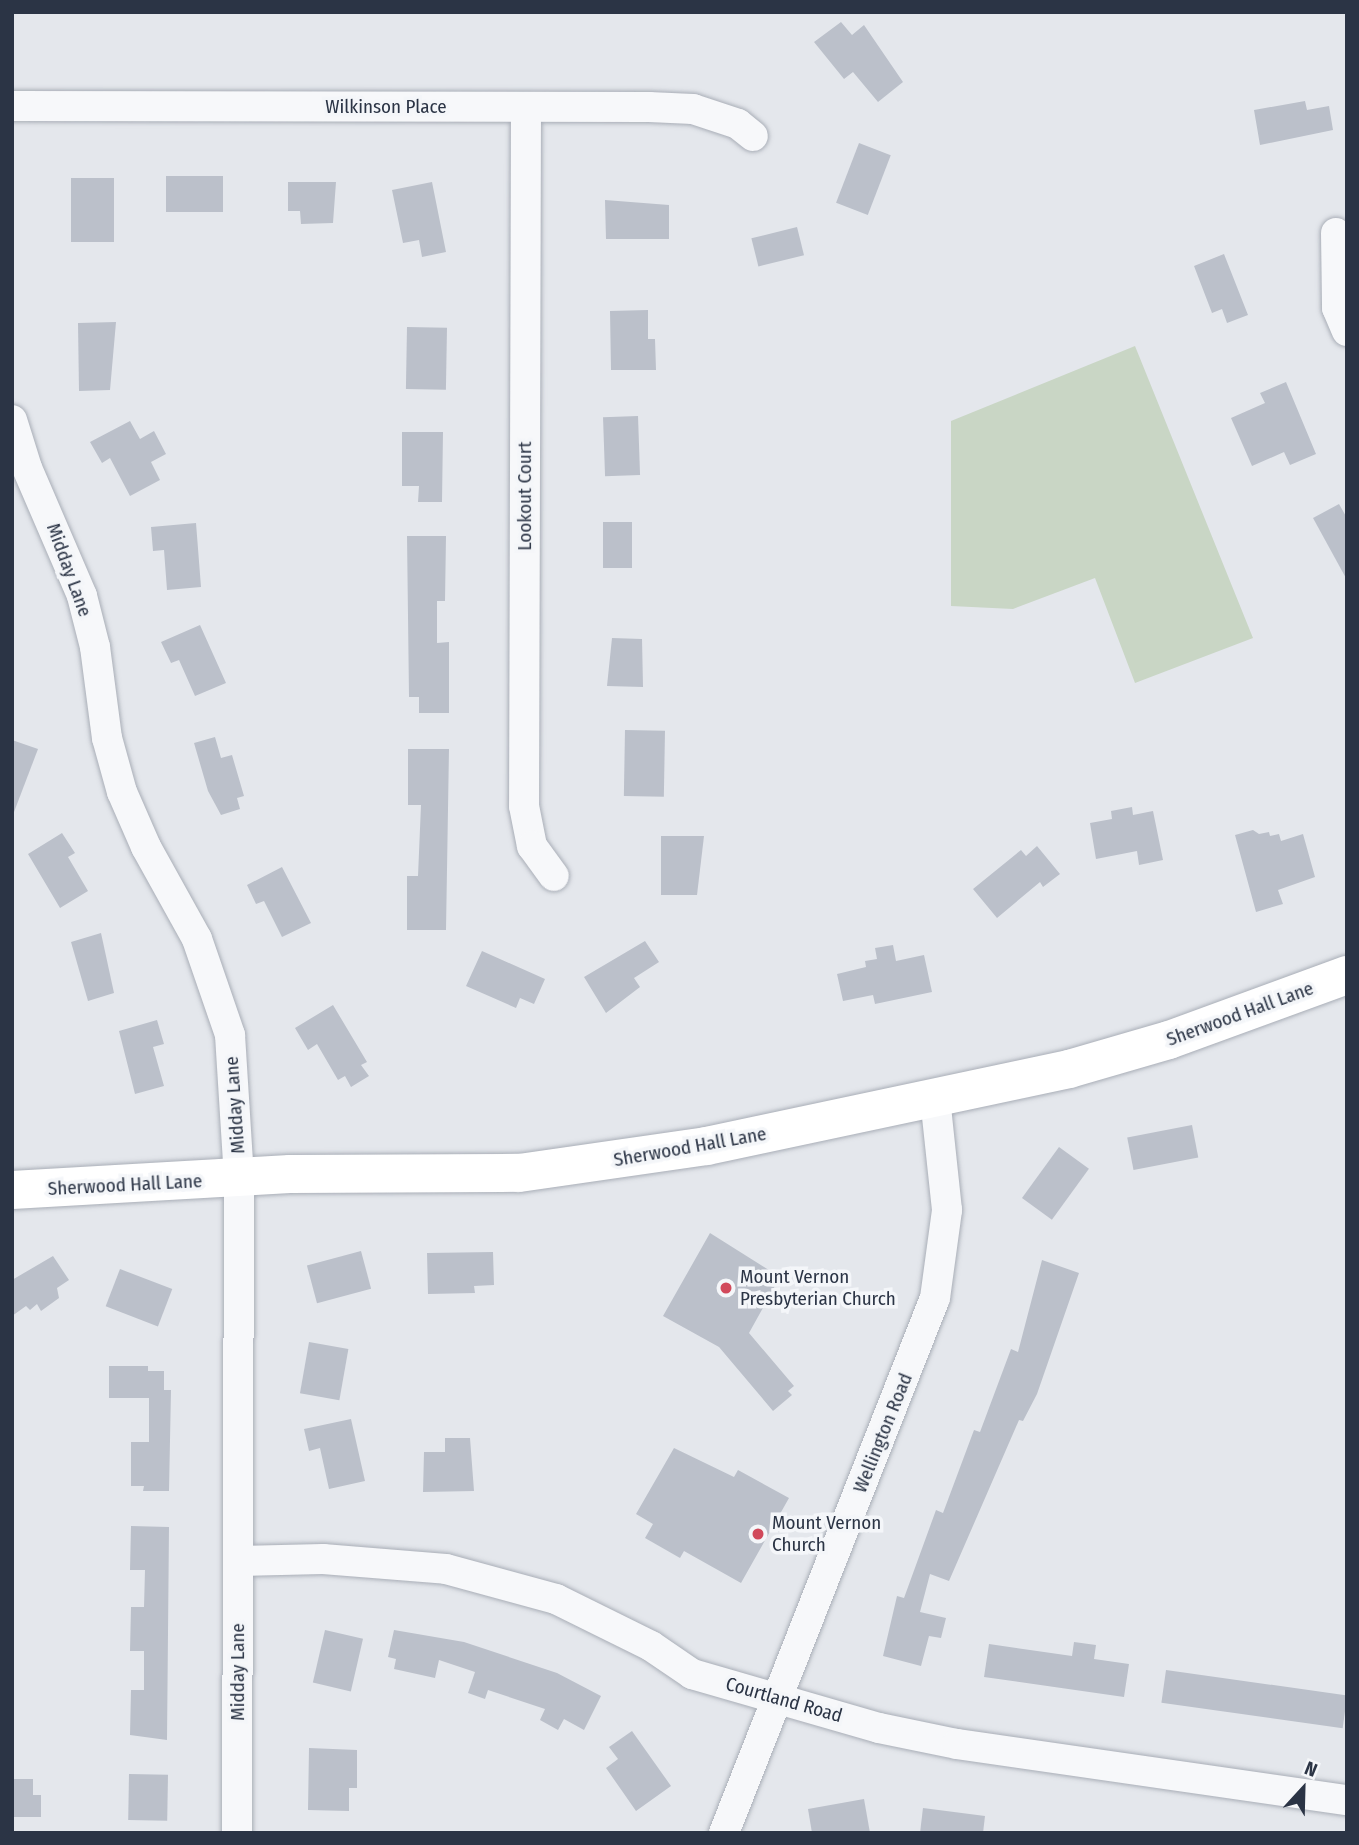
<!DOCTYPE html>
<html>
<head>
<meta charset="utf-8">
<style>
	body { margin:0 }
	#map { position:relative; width:1359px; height:1845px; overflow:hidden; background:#e4e7ec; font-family:"Fira Sans Condensed",sans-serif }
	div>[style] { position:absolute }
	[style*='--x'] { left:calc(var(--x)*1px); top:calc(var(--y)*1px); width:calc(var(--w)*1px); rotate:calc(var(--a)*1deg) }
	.green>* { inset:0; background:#c9d6c5 }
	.building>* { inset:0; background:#bbc0ca; transform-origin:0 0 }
	.roads { filter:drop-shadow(0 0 2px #a9aeb7) drop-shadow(0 0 2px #a9aeb7) }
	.minor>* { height:30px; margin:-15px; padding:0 15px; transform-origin:15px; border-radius:15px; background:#f7f8fa }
	.major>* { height:38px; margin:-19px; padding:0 19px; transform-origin:19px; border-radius:19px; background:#fff }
	.dots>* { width:19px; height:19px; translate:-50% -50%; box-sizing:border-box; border:4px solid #f4f6f9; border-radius:50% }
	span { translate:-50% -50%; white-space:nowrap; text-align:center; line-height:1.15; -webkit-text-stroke:7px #f4f6f9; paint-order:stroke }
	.street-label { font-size:19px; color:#2b3445 }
	.poi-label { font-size:19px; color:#2b3445 }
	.left { translate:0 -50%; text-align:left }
	.frame { position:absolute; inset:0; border:14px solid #2b3445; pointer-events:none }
	.north { position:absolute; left:1268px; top:1754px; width:70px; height:70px; -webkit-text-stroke:5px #f4f6f9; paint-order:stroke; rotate:22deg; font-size:19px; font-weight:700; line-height:28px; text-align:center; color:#2b3445 }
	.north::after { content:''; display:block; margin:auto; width:24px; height:32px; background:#2b3445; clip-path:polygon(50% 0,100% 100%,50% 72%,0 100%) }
</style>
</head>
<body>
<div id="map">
	<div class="green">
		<div style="clip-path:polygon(1135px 346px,1253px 638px,1135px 683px,1095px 578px,1013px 609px,951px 606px,951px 421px)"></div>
	</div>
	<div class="building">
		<div style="clip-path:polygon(841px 22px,852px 35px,864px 25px,903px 82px,878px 102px,853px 72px,844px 79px,814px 42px)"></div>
		<div style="clip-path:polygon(1305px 101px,1307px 110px,1329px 106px,1333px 130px,1260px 145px,1254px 110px)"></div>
		<div style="left:859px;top:143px;width:34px;height:64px;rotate:21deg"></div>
		<div style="left:166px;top:176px;width:57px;height:36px"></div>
		<div style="left:71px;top:178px;width:43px;height:64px"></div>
		<div style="clip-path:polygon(288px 182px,336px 182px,333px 223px,301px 224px,300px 211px,288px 211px)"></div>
		<div style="clip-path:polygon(432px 182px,446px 252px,422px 257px,419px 240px,403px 243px,392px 190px)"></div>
		<div style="clip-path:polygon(605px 200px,669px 205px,669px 239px,606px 239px)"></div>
		<div style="left:797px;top:227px;width:29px;height:47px;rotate:76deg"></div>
		<div style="clip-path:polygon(1224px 254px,1248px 315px,1227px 323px,1222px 309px,1212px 313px,1194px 266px)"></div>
		<div style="clip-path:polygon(648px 310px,648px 339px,655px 339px,656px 370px,611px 370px,610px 311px)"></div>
		<div style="clip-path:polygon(116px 322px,110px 390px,79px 391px,78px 323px)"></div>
		<div style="left:407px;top:327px;width:40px;height:62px;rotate:1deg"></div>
		<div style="clip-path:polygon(1286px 382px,1316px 454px,1290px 465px,1284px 452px,1252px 466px,1231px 418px,1265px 403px,1260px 393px)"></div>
		<div style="left:638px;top:416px;width:59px;height:35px;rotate:88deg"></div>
		<div style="clip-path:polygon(130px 421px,140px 439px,154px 431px,166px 454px,151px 462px,160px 480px,130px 496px,110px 458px,102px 463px,90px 442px)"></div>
		<div style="clip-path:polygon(402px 432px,443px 432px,442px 502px,418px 502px,419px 486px,402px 486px)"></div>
		<div style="clip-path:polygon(1339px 504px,1347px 518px,1347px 580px,1313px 518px)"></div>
		<div style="left:603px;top:522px;width:29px;height:46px"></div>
		<div style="clip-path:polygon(196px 523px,201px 587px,167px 590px,164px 550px,153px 551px,151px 527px)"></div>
		<div style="clip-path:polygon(407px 536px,446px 536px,445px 601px,437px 601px,437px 643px,449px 642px,449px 713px,419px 713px,419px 697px,409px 697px)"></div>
		<div style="clip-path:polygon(200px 625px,226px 683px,195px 696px,179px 660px,171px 663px,161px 642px)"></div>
		<div style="clip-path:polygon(612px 638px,642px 639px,643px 687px,607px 686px)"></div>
		<div style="left:625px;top:730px;width:40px;height:66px;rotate:1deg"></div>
		<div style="clip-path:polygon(215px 737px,221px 758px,232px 755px,244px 796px,237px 798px,240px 809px,221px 815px,208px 791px,194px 743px)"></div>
		<div style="clip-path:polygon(12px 740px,38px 749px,14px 812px,12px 812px)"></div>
		<div style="clip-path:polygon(408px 749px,449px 749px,446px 930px,407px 930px,407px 876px,418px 876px,421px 805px,408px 805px)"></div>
		<div style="clip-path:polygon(1132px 807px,1133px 815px,1153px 811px,1163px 860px,1139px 865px,1137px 851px,1096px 859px,1090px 823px,1112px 819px,1111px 811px)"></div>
		<div style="clip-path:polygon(1253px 830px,1259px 834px,1269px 832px,1270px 836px,1279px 834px,1281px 841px,1303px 834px,1315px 877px,1278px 890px,1283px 904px,1256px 912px,1235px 835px)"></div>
		<div style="clip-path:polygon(62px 833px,75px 853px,68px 857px,88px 891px,60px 908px,28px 854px)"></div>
		<div style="clip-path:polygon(661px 836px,704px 836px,697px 895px,661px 895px)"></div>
		<div style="clip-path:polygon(1037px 846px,1060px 874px,1043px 887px,1040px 882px,997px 918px,973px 889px,1021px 850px,1026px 856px)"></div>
		<div style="clip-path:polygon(282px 867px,311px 923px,282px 937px,264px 901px,256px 904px,247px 885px)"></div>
		<div style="clip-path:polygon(101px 933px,114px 993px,88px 1001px,71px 942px)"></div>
		<div style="clip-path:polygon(645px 941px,659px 962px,634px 978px,640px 987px,606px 1013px,584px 977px)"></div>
		<div style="clip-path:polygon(893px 945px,896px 961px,924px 955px,932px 992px,875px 1004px,873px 995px,843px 1001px,837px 974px,866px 967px,865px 961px,877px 959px,875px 948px)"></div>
		<div style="clip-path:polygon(482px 951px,545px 979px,534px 1004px,520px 998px,516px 1008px,466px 986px)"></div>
		<div style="clip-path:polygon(333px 1005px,367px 1062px,361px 1065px,369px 1076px,351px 1087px,345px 1076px,338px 1080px,317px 1044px,308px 1050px,295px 1028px)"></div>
		<div style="clip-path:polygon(157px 1020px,164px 1044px,153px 1047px,164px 1086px,135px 1094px,119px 1031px)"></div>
		<div style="left:1192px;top:1125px;width:33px;height:66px;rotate:79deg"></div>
		<div style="left:1059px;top:1147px;width:37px;height:63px;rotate:36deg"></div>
		<div style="clip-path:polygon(710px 1233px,780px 1277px,749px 1333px,794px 1386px,788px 1391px,792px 1395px,773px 1411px,719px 1347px,663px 1316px)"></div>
		<div style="left:361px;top:1251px;width:39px;height:56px;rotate:75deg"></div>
		<div style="clip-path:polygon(493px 1252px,494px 1285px,474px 1286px,475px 1293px,428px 1294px,427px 1253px)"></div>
		<div style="clip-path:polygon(53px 1256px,69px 1280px,57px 1288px,59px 1298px,41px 1311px,37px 1304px,30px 1310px,26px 1306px,12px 1316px,12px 1280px)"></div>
		<div style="clip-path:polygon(1042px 1260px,1079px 1273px,1037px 1394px,1023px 1421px,1019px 1420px,949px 1581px,930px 1574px,920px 1612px,946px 1618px,941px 1638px,929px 1636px,921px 1666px,883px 1656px,897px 1596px,904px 1598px,936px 1510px,943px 1513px,974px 1430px,980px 1432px,1011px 1349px,1018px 1352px)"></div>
		<div style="left:120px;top:1269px;width:56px;height:40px;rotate:21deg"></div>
		<div style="left:309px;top:1342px;width:40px;height:52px;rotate:10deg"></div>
		<div style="clip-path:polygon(109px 1366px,148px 1366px,148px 1371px,164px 1371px,164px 1390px,171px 1390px,169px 1491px,143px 1491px,144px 1486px,131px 1486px,131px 1442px,149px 1442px,149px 1398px,109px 1398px)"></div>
		<div style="clip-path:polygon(351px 1419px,365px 1481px,329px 1489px,320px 1448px,309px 1451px,304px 1429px)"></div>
		<div style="clip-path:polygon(445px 1438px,470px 1438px,474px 1491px,423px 1492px,424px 1452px,445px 1452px)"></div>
		<div style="clip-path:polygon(674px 1448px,734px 1477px,738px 1470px,789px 1498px,741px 1583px,684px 1551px,680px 1558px,645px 1538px,653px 1524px,636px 1514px)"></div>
		<div style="clip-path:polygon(131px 1526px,169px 1527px,167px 1740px,130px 1735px,131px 1690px,144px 1690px,144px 1651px,130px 1651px,131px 1607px,144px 1607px,145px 1570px,130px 1570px)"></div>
		<div style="left:325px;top:1630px;width:39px;height:54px;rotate:13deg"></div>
		<div style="clip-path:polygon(394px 1630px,464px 1642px,557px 1673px,601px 1696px,584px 1730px,564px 1719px,558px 1730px,540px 1720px,545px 1709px,488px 1690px,485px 1699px,468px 1693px,475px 1672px,439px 1660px,435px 1678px,394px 1669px,396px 1659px,388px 1657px)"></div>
		<div style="clip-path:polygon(1074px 1642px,1096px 1645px,1094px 1659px,1129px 1664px,1124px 1697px,984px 1677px,989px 1644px,1072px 1656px)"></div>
		<div style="left:1166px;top:1670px;width:183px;height:33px;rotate:8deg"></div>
		<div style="clip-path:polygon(632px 1731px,671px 1786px,636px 1811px,606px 1768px,618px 1759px,609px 1747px)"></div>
		<div style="clip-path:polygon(309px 1748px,357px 1750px,357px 1788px,349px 1788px,349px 1811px,308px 1810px)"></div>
		<div style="left:129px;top:1774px;width:39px;height:46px;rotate:1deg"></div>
		<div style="clip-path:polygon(12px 1779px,33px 1779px,33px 1795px,41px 1795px,41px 1817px,12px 1817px)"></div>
		<div style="clip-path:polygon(864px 1799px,870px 1833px,812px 1833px,808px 1809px)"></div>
		<div style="clip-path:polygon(923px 1808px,985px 1816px,983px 1833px,920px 1833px)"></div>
	</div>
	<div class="roads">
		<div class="minor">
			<div style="--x:12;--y:106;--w:637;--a:0.09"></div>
			<div style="--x:649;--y:107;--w:44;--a:2.6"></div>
			<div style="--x:693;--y:109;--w:47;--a:18.4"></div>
			<div style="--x:738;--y:124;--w:19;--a:39"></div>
			<div style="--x:526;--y:107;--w:699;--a:90.16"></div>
			<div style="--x:524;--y:806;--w:41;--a:78.7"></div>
			<div style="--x:532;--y:846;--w:37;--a:54"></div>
			<div style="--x:1336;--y:233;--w:75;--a:89.2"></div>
			<div style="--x:1337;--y:308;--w:25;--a:67"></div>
			<div style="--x:12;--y:420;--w:50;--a:72.6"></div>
			<div style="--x:27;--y:468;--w:139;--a:66.7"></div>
			<div style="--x:82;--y:596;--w:53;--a:75.7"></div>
			<div style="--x:95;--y:647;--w:92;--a:82.5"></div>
			<div style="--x:107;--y:738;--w:56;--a:74.5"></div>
			<div style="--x:122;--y:792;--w:60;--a:66.4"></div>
			<div style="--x:146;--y:847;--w:105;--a:61"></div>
			<div style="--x:197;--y:939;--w:102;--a:71"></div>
			<div style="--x:230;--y:1035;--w:143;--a:86.4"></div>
			<div style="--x:239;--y:1178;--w:655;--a:90.17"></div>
			<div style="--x:239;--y:1561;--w:84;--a:-1.4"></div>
			<div style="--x:323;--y:1559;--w:123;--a:4.6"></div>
			<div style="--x:446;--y:1569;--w:114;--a:15.3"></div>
			<div style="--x:556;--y:1599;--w:106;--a:26.3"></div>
			<div style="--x:651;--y:1646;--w:50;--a:34.3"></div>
			<div style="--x:692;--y:1674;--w:195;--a:16.1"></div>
			<div style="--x:879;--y:1728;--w:80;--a:11.6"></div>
			<div style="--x:957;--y:1744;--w:394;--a:8.2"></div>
			<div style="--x:724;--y:1833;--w:575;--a:-68.48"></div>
			<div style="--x:935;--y:1298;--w:89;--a:-82.2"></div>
			<div style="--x:947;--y:1210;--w:113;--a:-96.1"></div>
		</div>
		<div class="major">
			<div style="--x:12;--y:1190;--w:278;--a:-3.3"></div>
			<div style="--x:290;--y:1174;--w:229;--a:-0.3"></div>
			<div style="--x:519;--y:1173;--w:190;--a:-8.2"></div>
			<div style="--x:707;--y:1146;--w:370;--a:-12"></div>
			<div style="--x:1069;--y:1069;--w:104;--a:-16.2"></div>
			<div style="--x:1169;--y:1040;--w:189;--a:-20.1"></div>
		</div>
	</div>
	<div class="dots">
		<div style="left:726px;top:1288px;background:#d1495b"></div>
		<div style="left:758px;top:1534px;background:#d1495b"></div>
	</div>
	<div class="street-label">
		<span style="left:386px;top:107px">Wilkinson Place</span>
		<span style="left:525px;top:496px;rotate:-90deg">Lookout Court</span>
		<span style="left:69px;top:570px;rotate:70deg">Midday Lane</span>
		<span style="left:1240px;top:1014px;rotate:-20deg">Sherwood Hall Lane</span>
		<span style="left:235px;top:1105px;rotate:-94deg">Midday Lane</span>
		<span style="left:690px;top:1147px;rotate:-10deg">Sherwood Hall Lane</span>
		<span style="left:125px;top:1185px;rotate:-3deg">Sherwood Hall Lane</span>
		<span style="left:883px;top:1433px;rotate:-68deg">Wellington Road</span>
		<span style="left:238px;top:1672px;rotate:-90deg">Midday Lane</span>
		<span style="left:784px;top:1700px;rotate:16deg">Courtland Road</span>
	</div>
	<div class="poi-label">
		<span class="left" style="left:740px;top:1288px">Mount Vernon<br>Presbyterian Church</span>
		<span class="left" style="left:772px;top:1534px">Mount Vernon<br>Church</span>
	</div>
	<div class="frame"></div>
	<div class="north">N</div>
</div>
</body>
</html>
